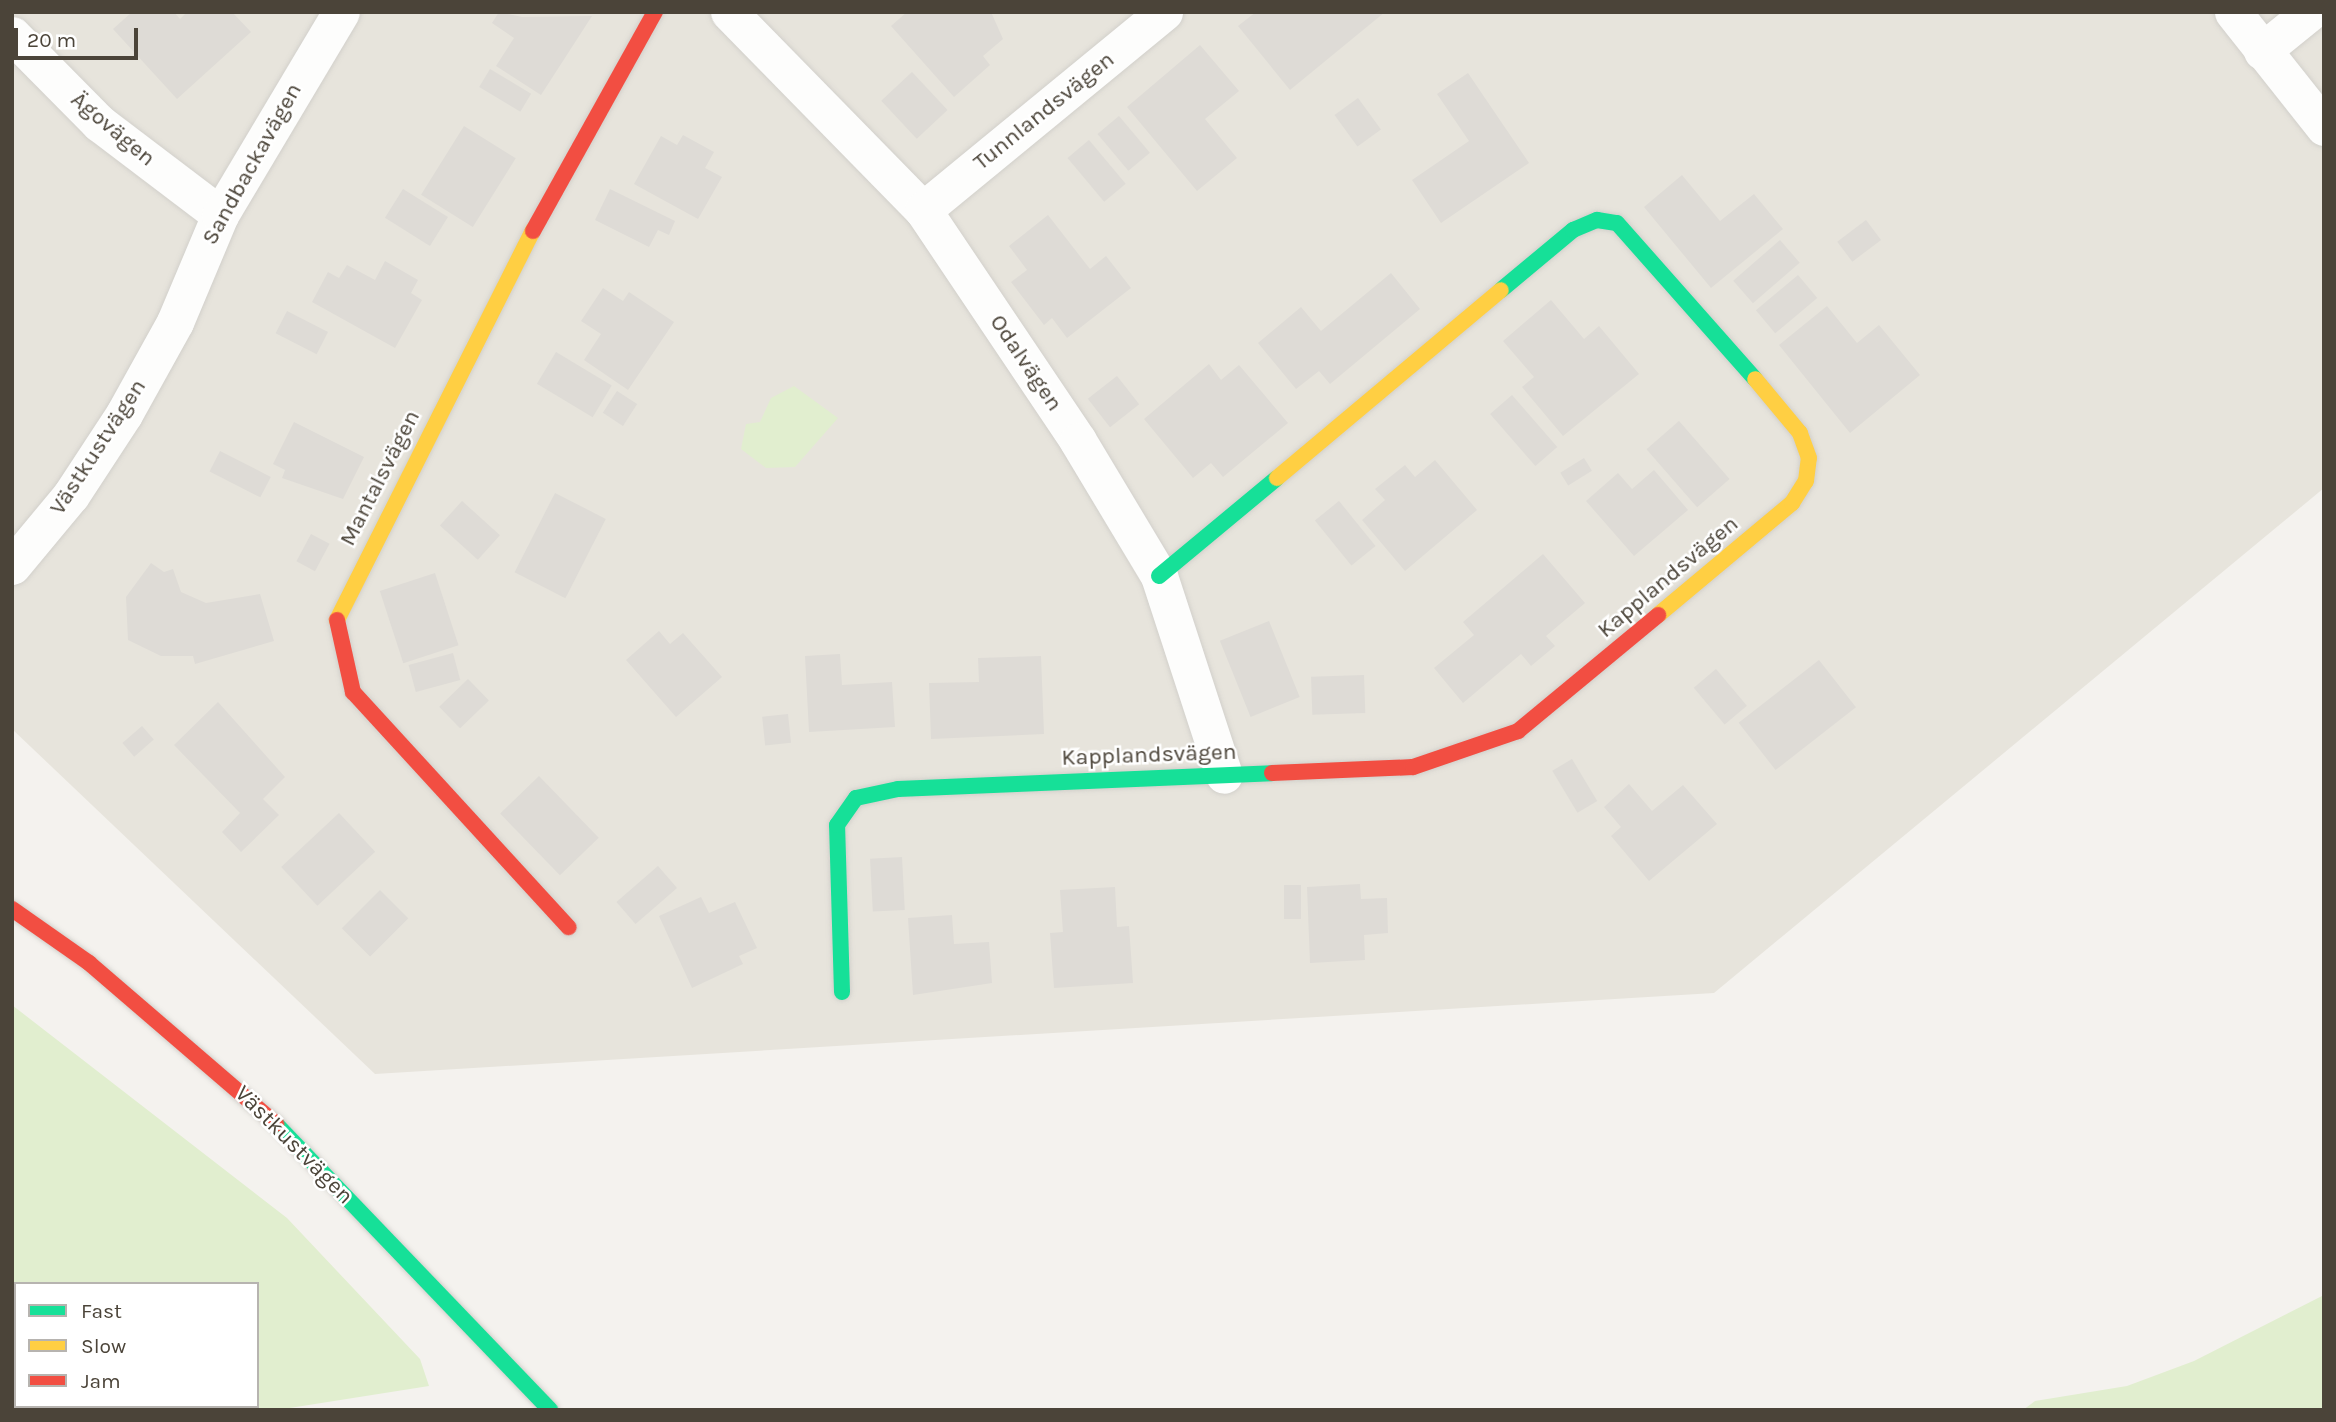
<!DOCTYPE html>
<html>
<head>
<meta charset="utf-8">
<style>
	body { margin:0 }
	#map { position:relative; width:2336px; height:1422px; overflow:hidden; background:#f4f2ee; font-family:Karla,sans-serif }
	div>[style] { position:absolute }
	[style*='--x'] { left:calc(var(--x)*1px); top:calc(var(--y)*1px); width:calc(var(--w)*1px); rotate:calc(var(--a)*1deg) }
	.residential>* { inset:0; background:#e7e4dc }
	.green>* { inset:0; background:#e1eecf }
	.building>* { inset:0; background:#dedbd6; transform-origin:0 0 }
	.roads { filter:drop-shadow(0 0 2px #d2d0cb) drop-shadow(0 0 2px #d2d0cb) }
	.street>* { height:37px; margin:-18.5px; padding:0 18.5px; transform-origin:18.5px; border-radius:18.5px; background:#fdfdfc }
	.fast>* { height:16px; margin:-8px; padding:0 8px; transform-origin:8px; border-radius:8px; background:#16e098 }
	.slow>* { height:16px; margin:-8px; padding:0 8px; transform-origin:8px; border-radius:8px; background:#ffcf43 }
	.jam>* { height:16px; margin:-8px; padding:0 8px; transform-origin:8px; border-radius:8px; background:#f24e42 }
	span { translate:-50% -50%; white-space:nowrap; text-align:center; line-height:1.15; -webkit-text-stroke:5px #fff; paint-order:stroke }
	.street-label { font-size:23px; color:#4b4439 }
	.frame { position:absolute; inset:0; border:14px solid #4b4439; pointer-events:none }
	.legend { position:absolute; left:14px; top:1282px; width:245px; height:126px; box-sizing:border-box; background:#fff; border:2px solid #b7b4b0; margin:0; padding:9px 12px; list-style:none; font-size:21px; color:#4b4439 }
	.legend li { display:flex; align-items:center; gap:14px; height:35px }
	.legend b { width:35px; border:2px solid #b7b4b0 }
	.scale { position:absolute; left:14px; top:28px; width:124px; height:32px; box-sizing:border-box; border:4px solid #4b4439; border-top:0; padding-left:9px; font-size:21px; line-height:24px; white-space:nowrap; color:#4b4439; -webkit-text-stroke:5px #fff; paint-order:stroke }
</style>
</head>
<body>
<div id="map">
	<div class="residential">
		<div style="clip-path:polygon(12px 12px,2324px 12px,2324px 488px,1714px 993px,375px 1074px,12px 729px)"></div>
	</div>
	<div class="green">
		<div style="clip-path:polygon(794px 386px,838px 418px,795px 467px,766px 468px,741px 449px,746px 424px,760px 422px,771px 398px)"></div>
		<div style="clip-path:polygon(evenodd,12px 1005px,287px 1218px,420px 1359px,429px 1386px,277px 1410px,12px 1410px,12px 1005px,16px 1284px,257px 1284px,257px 1406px,16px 1406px,16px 1284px)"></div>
		<div style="clip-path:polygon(2324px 1295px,2324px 1410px,2023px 1410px,2035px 1401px,2127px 1386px,2194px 1361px)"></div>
	</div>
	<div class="building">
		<div style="clip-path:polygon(132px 12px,174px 12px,180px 19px,187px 12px,232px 12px,251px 32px,177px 99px,113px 29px)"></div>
		<div style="clip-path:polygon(499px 12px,522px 17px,592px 16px,541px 95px,496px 66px,514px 38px,492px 23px)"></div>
		<div style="clip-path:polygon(907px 12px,991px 12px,1003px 39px,983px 56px,990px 65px,954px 97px,891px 26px)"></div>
		<div style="clip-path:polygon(1256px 12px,1385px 12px,1290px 90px,1238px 26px)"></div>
		<div style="clip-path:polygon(1200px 45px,1239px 91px,1205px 119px,1237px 158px,1197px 191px,1127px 107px)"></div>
		<div style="left:490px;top:69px;width:48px;height:21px;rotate:31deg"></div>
		<div style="left:912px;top:72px;width:52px;height:42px;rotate:47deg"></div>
		<div style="clip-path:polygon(1468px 73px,1529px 163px,1441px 223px,1412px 180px,1469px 141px,1437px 94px)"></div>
		<div style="left:1358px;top:98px;width:39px;height:29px;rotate:54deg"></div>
		<div style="left:1119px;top:116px;width:48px;height:28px;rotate:50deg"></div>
		<div style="left:464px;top:126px;width:61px;height:81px;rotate:32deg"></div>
		<div style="clip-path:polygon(683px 135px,714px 152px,705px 168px,722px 177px,698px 219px,634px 184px,661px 136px,677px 145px)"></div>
		<div style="left:1089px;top:140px;width:57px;height:28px;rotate:50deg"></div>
		<div style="clip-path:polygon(1682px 175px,1720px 221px,1754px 194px,1783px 229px,1711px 288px,1644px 207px)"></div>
		<div style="left:403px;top:189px;width:53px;height:34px;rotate:32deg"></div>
		<div style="clip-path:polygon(610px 189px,675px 221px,669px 235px,658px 230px,649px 247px,595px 220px)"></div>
		<div style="clip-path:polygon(1048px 215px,1090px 269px,1106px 256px,1131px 288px,1067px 338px,1052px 318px,1044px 325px,1011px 282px,1027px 270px,1009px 246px)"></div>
		<div style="left:1866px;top:220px;width:25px;height:36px;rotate:53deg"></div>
		<div style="left:1780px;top:240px;width:30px;height:62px;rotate:49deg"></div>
		<div style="clip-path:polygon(385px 261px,418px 280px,411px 293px,422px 300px,395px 348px,312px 302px,328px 272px,339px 278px,347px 265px,375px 280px)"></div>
		<div style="clip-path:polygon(1391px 273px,1420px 309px,1330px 384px,1319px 371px,1296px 389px,1258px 343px,1301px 307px,1321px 331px)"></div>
		<div style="left:1798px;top:275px;width:30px;height:55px;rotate:50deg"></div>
		<div style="clip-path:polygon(603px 288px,623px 301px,629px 292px,674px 322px,628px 390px,584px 360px,601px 334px,581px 321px)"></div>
		<div style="clip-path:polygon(1551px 300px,1584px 339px,1599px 326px,1639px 374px,1563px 436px,1522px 387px,1534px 377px,1503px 341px)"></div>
		<div style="clip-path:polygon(1827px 306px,1857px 343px,1879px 325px,1920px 375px,1850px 433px,1779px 345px)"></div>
		<div style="left:287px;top:311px;width:46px;height:25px;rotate:27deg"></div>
		<div style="left:556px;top:352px;width:65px;height:37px;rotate:31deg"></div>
		<div style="clip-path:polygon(1209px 364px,1221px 380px,1239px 365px,1288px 423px,1223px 477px,1211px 463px,1193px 478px,1144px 419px)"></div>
		<div style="left:1117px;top:376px;width:36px;height:37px;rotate:52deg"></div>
		<div style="left:617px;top:391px;width:24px;height:26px;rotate:33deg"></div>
		<div style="left:1512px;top:395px;width:69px;height:29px;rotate:49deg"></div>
		<div style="left:1679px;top:421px;width:77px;height:43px;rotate:49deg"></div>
		<div style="clip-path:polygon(294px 422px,364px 457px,343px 499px,282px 478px,285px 470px,273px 464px)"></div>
		<div style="left:220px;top:451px;width:57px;height:23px;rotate:27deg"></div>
		<div style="left:1584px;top:458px;width:15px;height:28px;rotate:58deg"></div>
		<div style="clip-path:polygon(1435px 460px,1477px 510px,1405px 571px,1362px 520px,1385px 500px,1375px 489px,1405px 465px,1415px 477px)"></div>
		<div style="clip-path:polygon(1654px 470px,1688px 510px,1634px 556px,1586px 501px,1618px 473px,1632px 489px)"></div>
		<div style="left:555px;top:493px;width:57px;height:89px;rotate:27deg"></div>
		<div style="left:462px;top:501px;width:51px;height:33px;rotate:42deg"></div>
		<div style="left:1339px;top:501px;width:58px;height:31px;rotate:51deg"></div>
		<div style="left:311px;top:534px;width:21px;height:31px;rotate:28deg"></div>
		<div style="clip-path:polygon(1543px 554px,1585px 603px,1546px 636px,1555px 646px,1531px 666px,1521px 654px,1463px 703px,1434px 668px,1474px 635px,1463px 622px)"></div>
		<div style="clip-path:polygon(151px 563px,164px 572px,173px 569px,181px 592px,206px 603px,260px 594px,274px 641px,195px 664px,193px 656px,161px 656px,128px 640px,126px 597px)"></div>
		<div style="left:435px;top:573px;width:76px;height:58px;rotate:72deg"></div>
		<div style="left:1269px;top:621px;width:82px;height:53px;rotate:68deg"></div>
		<div style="clip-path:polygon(659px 631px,670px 644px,683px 633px,722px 677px,676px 717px,626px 660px)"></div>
		<div style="left:453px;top:653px;width:28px;height:46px;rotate:75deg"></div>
		<div style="clip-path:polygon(840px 654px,842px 685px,892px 682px,895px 727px,809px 732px,805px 656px)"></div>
		<div style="clip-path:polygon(1041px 656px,1044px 734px,931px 739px,929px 683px,979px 682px,978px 658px)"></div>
		<div style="left:1819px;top:660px;width:60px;height:102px;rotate:52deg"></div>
		<div style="left:1716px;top:669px;width:48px;height:29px;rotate:50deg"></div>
		<div style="left:1364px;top:675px;width:38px;height:53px;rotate:88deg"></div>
		<div style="left:468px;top:679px;width:30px;height:40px;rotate:46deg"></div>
		<div style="clip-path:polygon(218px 702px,285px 777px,263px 799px,279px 815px,241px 852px,222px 832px,240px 813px,174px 745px)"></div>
		<div style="left:788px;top:714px;width:29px;height:26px;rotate:84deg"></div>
		<div style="left:142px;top:726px;width:18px;height:26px;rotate:49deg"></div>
		<div style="left:1572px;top:759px;width:49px;height:23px;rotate:59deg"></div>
		<div style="left:539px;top:776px;width:86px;height:54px;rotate:46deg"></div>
		<div style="clip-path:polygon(1629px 784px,1652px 811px,1683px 785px,1717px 824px,1649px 881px,1611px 836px,1621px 827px,1604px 807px)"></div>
		<div style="left:339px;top:813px;width:53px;height:79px;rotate:47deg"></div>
		<div style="left:902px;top:857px;width:53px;height:32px;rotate:87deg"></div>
		<div style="left:658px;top:866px;width:29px;height:55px;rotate:49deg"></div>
		<div style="clip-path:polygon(1360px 884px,1361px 899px,1387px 898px,1388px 933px,1364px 935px,1365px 960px,1310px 963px,1307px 887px)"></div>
		<div style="left:1301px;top:885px;width:34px;height:17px;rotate:90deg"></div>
		<div style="clip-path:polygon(1115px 887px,1117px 927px,1129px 926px,1133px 983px,1054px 988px,1050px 933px,1063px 932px,1060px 890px)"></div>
		<div style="left:380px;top:890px;width:40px;height:54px;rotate:45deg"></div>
		<div style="clip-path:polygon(701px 897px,709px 913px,735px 902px,757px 948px,739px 956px,743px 964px,692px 988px,659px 916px)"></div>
		<div style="clip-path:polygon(952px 915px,954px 944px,989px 942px,992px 983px,913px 995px,908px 918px)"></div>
	</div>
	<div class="roads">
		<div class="street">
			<div style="--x:729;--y:12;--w:277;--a:45.6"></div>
			<div style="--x:923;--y:210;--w:278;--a:56.1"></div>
			<div style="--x:1078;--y:441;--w:157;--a:59"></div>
			<div style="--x:1159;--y:576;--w:209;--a:71.9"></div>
			<div style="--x:2233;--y:12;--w:147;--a:51.6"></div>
			<div style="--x:12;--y:35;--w:124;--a:45.3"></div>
			<div style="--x:99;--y:123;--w:152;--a:37.2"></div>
			<div style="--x:2262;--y:51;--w:62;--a:-39.1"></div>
			<div style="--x:923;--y:210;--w:312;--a:-39.4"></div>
			<div style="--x:12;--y:566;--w:92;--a:-50.3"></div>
			<div style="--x:71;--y:495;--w:97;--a:-56.8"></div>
			<div style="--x:124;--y:414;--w:105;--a:-61"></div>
			<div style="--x:175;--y:322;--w:116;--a:-67.2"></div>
			<div style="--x:220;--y:215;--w:236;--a:-59.2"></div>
		</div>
		<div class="fast">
			<div style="--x:1501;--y:290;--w:94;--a:-39.8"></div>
			<div style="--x:1573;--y:230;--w:26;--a:-23"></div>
			<div style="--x:1597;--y:220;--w:20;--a:9"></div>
			<div style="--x:1617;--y:223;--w:208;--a:48.5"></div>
			<div style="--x:1159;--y:576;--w:153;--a:-39.7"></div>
			<div style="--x:842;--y:992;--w:167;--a:-91.7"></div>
			<div style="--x:837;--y:825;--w:33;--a:-55"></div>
			<div style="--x:856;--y:798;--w:43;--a:-12.1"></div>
			<div style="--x:898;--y:789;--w:374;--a:-2.4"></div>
			<div style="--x:276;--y:1124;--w:396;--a:46.2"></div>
		</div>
		<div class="slow">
			<div style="--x:1277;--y:478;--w:292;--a:-40"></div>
			<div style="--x:1658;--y:615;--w:175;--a:-39.9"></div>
			<div style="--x:1792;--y:503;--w:26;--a:-58"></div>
			<div style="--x:1806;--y:481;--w:23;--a:-83"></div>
			<div style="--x:1809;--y:458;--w:27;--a:-110"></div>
			<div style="--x:1800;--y:433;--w:70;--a:-129.8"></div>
			<div style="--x:337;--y:620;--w:436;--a:-63.3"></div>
		</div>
		<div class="jam">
			<div style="--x:533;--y:231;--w:251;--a:-60.9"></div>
			<div style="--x:337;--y:620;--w:74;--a:77.5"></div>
			<div style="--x:353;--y:692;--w:319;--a:47.5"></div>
			<div style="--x:1272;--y:773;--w:141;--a:-2.4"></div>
			<div style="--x:1413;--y:767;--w:111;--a:-18.9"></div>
			<div style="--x:1518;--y:731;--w:182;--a:-39.6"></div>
			<div style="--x:12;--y:909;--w:94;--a:35"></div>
			<div style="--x:89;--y:963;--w:247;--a:40.7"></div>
		</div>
	</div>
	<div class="street-label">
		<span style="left:1044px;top:111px;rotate:-39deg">Tunnlandsvägen</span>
		<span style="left:113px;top:129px;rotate:40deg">Ägovägen</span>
		<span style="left:252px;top:164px;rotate:-61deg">Sandbackavägen</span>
		<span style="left:1026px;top:363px;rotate:56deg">Odalvägen</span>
		<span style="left:98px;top:447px;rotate:-57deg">Västkustvägen</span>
		<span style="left:380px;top:478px;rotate:-63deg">Mantalsvägen</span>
		<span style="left:1668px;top:577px;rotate:-40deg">Kapplandsvägen</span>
		<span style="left:1149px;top:755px;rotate:-2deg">Kapplandsvägen</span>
		<span style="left:294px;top:1145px;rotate:45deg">Västkustvägen</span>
	</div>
	<div class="frame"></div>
	<ul class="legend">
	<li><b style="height:9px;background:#16e098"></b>Fast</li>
	<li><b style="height:9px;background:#ffcf43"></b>Slow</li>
	<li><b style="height:9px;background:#f24e42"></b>Jam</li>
	</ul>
	<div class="scale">20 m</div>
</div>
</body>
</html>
